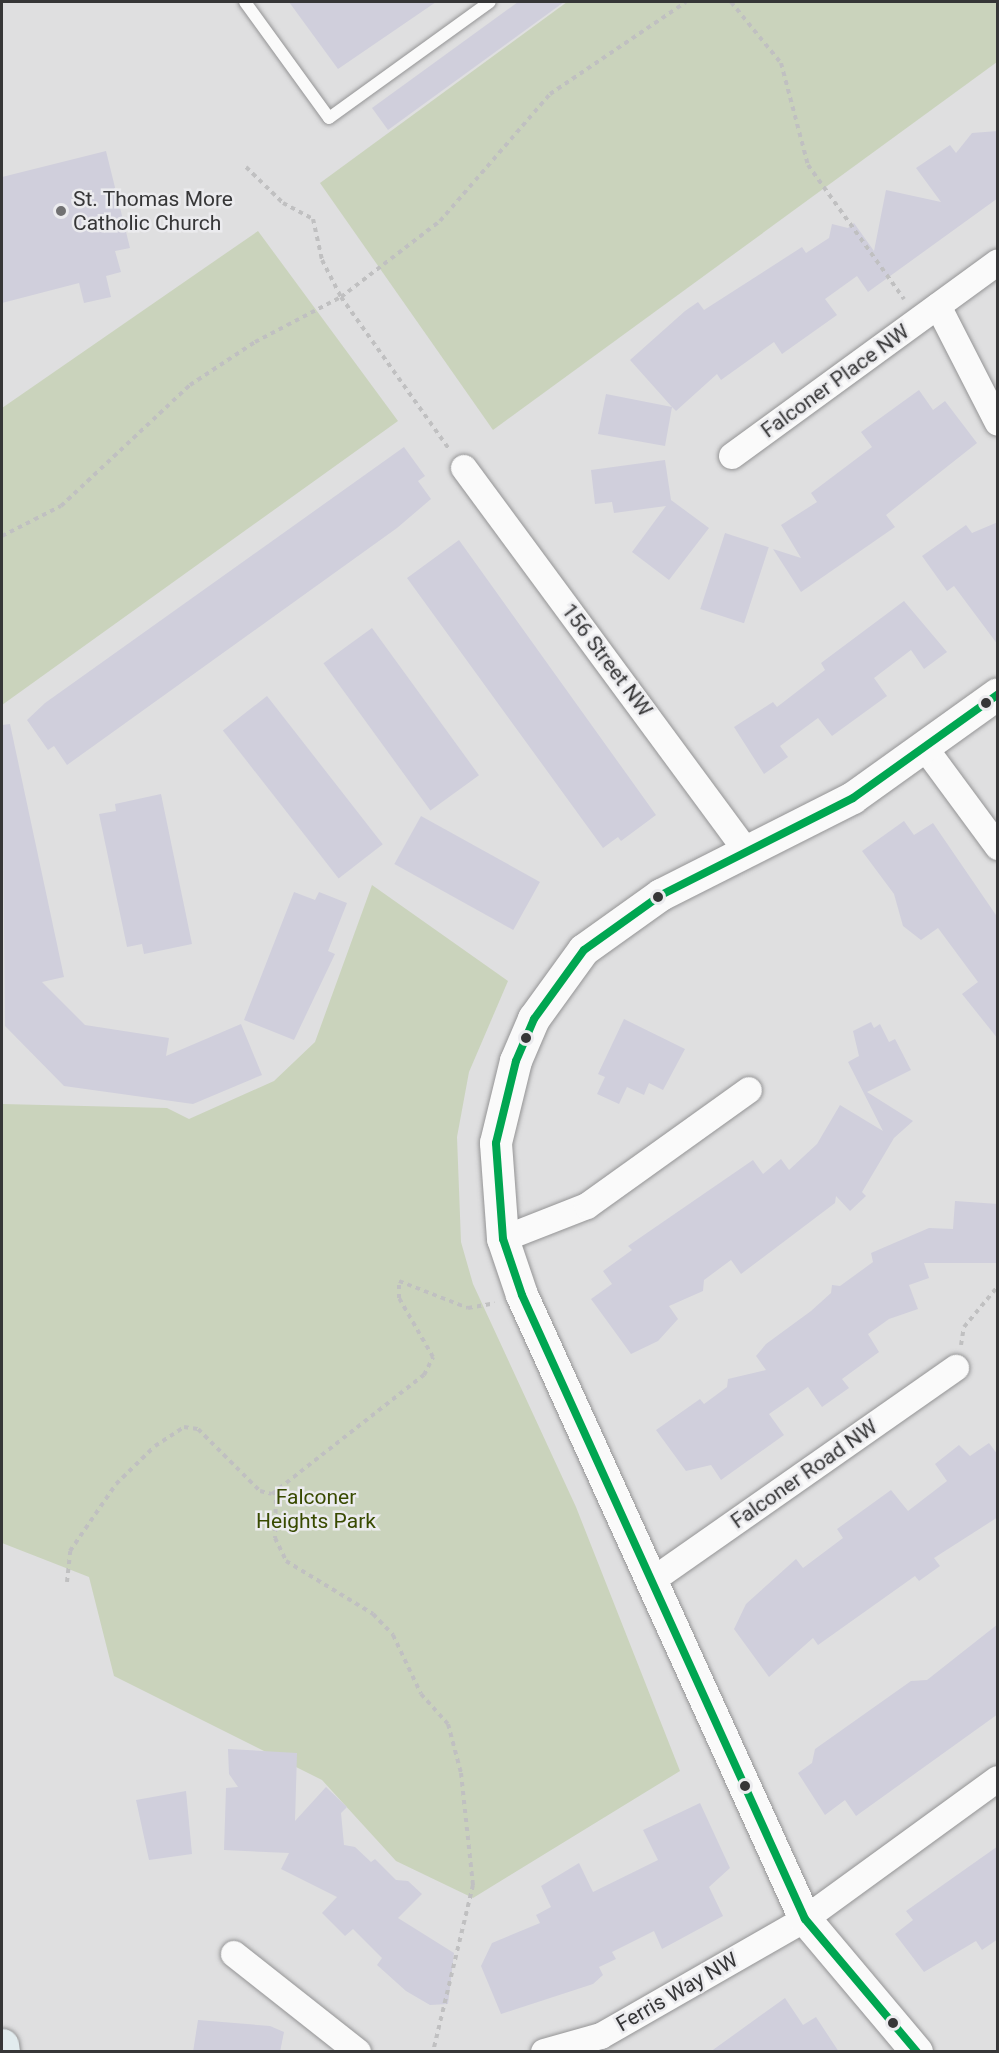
<!DOCTYPE html>
<html>
<head>
<meta charset="utf-8">
<style>
	body { margin:0 }
	#map { position:relative; width:999px; height:2053px; overflow:hidden; background:#dfdfe0; font-family:Roboto,sans-serif }
	div>[style] { position:absolute }
	[style*='--x'] { left:calc(var(--x)*1px); top:calc(var(--y)*1px); width:calc(var(--w)*1px); rotate:calc(var(--a)*1deg) }
	.green>* { inset:0; background:#cad3bc }
	.building>* { inset:0; background:#d0cfdc; transform-origin:0 0 }
	.path>* { height:4px; margin-top:-2px; transform-origin:0; background:repeating-linear-gradient(90deg,#c0c0c1 0 4.5px,transparent 0 9px) }
	.roads { filter:drop-shadow(0 0 2px #949495) drop-shadow(0 0 2px #949495) }
	.service>* { height:12px; margin:-6px; padding:0 6px; transform-origin:6px; border-radius:6px; background:#fafafa }
	.minor>* { height:26px; margin:-13px; padding:0 13px; transform-origin:13px; border-radius:13px; background:#fafafa }
	.tertiary>* { height:32px; margin:-16px; padding:0 16px; transform-origin:16px; border-radius:16px; background:#fafafa }
	.primary>* { height:33px; margin:-16.5px; padding:0 16.5px; transform-origin:16.5px; border-radius:16.5px; background:#e2ecee }
	.bus-1>* { height:8px; margin:-4px; padding:0 4px; transform-origin:4px; border-radius:4px; background:#00a651 }
	.dots>* { width:16px; height:16px; translate:-50% -50%; box-sizing:border-box; border:3px solid #ebebee; border-radius:50% }
	span { translate:-50% -50%; white-space:nowrap; text-align:center; line-height:1.15; -webkit-text-stroke:5px #ebebee; paint-order:stroke }
	.poi-label { font-size:21px; color:#363637 }
	.left { translate:0 -50%; text-align:left }
	.street-label { font-size:21px; color:#363637 }
	.park-label { font-size:21px; color:#384a00 }
	.frame { position:absolute; inset:0; border:3px solid #363637; pointer-events:none }
</style>
</head>
<body>
<div id="map">
	<div class="green">
		<div style="clip-path:polygon(567px 2px,997px 2px,997px 62px,493px 430px,320px 183px)"></div>
		<div style="clip-path:polygon(258px 231px,398px 421px,2px 705px,2px 408px)"></div>
		<div style="clip-path:polygon(372px 885px,508px 981px,469px 1072px,457px 1137px,461px 1242px,473px 1284px,576px 1507px,680px 1771px,473px 1898px,396px 1861px,322px 1780px,114px 1676px,89px 1577px,2px 1543px,2px 1104px,167px 1108px,189px 1119px,274px 1081px,315px 1042px)"></div>
	</div>
	<div class="building">
		<div style="clip-path:polygon(289px 2px,436px 2px,338px 69px)"></div>
		<div style="clip-path:polygon(518px 2px,564px 2px,388px 130px,372px 108px)"></div>
		<div style="clip-path:polygon(998px 131px,998px 198px,868px 292px,857px 276px,825px 299px,837px 315px,782px 354px,774px 342px,721px 380px,717px 374px,676px 411px,672px 407px,665px 446px,598px 434px,606px 394px,672px 407px,630px 360px,685px 311px,698px 302px,704px 310px,802px 247px,806px 253px,829px 238px,832px 224px,848px 228px,854px 223px,874px 251px,886px 190px,941px 202px,916px 168px,950px 145px,956px 153px,972px 133px)"></div>
		<div style="clip-path:polygon(106px 151px,130px 248px,115px 251px,121px 272px,106px 276px,111px 297px,84px 303px,79px 283px,2px 303px,2px 177px)"></div>
		<div style="clip-path:polygon(919px 390px,933px 410px,945px 401px,977px 443px,886px 515px,895px 527px,801px 592px,773px 549px,801px 558px,781px 525px,817px 502px,811px 493px,872px 447px,861px 432px)"></div>
		<div style="clip-path:polygon(404px 447px,425px 476px,418px 481px,431px 499px,397px 528px,67px 765px,54px 746px,48px 750px,27px 720px,45px 703px)"></div>
		<div style="clip-path:polygon(665px 460px,671px 500px,709px 528px,669px 580px,632px 552px,666px 506px,614px 513px,612px 502px,595px 504px,591px 470px)"></div>
		<div style="clip-path:polygon(998px 522px,998px 645px,954px 586px,947px 591px,922px 556px,966px 525px,972px 533px)"></div>
		<div style="left:725px;top:533px;width:46px;height:80px;rotate:18deg"></div>
		<div style="clip-path:polygon(459px 540px,656px 815px,621px 841px,618px 837px,603px 848px,407px 578px)"></div>
		<div style="clip-path:polygon(904px 601px,947px 652px,924px 669px,911px 650px,874px 678px,887px 696px,832px 736px,818px 718px,780px 746px,788px 757px,764px 774px,734px 727px,773px 702px,777px 707px,825px 670px,821px 663px)"></div>
		<div style="left:372px;top:628px;width:182px;height:60px;rotate:54deg"></div>
		<div style="left:267px;top:696px;width:188px;height:56px;rotate:52deg"></div>
		<div style="clip-path:polygon(10px 724px,64px 977px,42px 982px,85px 1025px,169px 1038px,166px 1056px,241px 1024px,262px 1075px,193px 1104px,64px 1086px,5px 1026px,2px 725px)"></div>
		<div style="clip-path:polygon(161px 794px,192px 944px,144px 954px,142px 944px,127px 947px,99px 814px,116px 811px,115px 804px)"></div>
		<div style="left:421px;top:816px;width:136px;height:55px;rotate:29deg"></div>
		<div style="clip-path:polygon(904px 821px,914px 835px,933px 823px,998px 918px,998px 1039px,962px 994px,978px 982px,938px 928px,921px 940px,903px 926px,894px 894px,862px 851px)"></div>
		<div style="clip-path:polygon(294px 892px,315px 900px,319px 892px,347px 903px,328px 951px,335px 954px,294px 1040px,244px 1020px)"></div>
		<div style="clip-path:polygon(624px 1019px,685px 1049px,663px 1090px,649px 1083px,644px 1095px,627px 1087px,619px 1104px,597px 1094px,605px 1077px,598px 1074px)"></div>
		<div style="clip-path:polygon(871px 1022px,874px 1028px,880px 1024px,889px 1042px,895px 1039px,911px 1070px,867px 1092px,913px 1121px,894px 1138px,862px 1192px,866px 1196px,850px 1211px,836px 1196px,835px 1203px,741px 1274px,731px 1260px,704px 1280px,703px 1291px,669px 1306px,678px 1319px,658px 1341px,631px 1354px,591px 1299px,612px 1284px,603px 1271px,632px 1250px,628px 1246px,753px 1160px,763px 1174px,781px 1159px,789px 1170px,817px 1144px,840px 1105px,883px 1131px,848px 1062px,859px 1056px,853px 1031px)"></div>
		<div style="clip-path:polygon(955px 1201px,998px 1204px,998px 1263px,924px 1263px,929px 1278px,909px 1285px,918px 1309px,889px 1319px,868px 1334px,879px 1352px,842px 1379px,849px 1388px,822px 1407px,808px 1387px,769px 1414px,784px 1435px,721px 1480px,711px 1465px,686px 1471px,656px 1430px,700px 1399px,704px 1404px,727px 1387px,728px 1379px,766px 1370px,756px 1356px,766px 1344px,811px 1311px,831px 1293px,832px 1285px,840px 1286px,873px 1262px,871px 1253px,929px 1228px,953px 1229px)"></div>
		<div style="clip-path:polygon(989px 1443px,998px 1455px,998px 1517px,934px 1558px,940px 1566px,919px 1581px,915px 1576px,818px 1645px,813px 1638px,769px 1677px,734px 1629px,746px 1604px,796px 1559px,803px 1568px,843px 1538px,837px 1529px,891px 1490px,908px 1511px,947px 1481px,935px 1464px,959px 1445px,970px 1456px)"></div>
		<div style="clip-path:polygon(998px 1624px,998px 1714px,856px 1816px,845px 1800px,825px 1815px,798px 1773px,812px 1763px,815px 1749px,911px 1681px,927px 1680px)"></div>
		<div style="clip-path:polygon(228px 1749px,297px 1753px,295px 1821px,326px 1787px,347px 1807px,341px 1813px,344px 1845px,355px 1847px,371px 1862px,375px 1859px,396px 1880px,408px 1881px,422px 1894px,398px 1918px,454px 1953px,448px 2004px,430px 2005px,406px 1991px,377px 1965px,382px 1958px,353px 1929px,345px 1936px,322px 1913px,337px 1897px,281px 1869px,289px 1853px,224px 1850px,226px 1788px,238px 1787px,229px 1774px)"></div>
		<div style="clip-path:polygon(186px 1791px,192px 1854px,149px 1860px,136px 1800px)"></div>
		<div style="clip-path:polygon(700px 1803px,730px 1868px,709px 1887px,723px 1916px,662px 1949px,654px 1931px,612px 1952px,616px 1959px,599px 1967px,603px 1975px,593px 1984px,501px 2014px,481px 1966px,492px 1943px,540px 1923px,536px 1915px,551px 1907px,541px 1886px,579px 1863px,593px 1892px,658px 1860px,643px 1830px)"></div>
		<div style="clip-path:polygon(998px 1846px,998px 1939px,982px 1950px,976px 1941px,924px 1972px,895px 1934px,913px 1920px,906px 1911px)"></div>
		<div style="clip-path:polygon(785px 1998px,803px 2025px,816px 2017px,839px 2052px,710px 2052px)"></div>
		<div style="clip-path:polygon(198px 2020px,270px 2026px,284px 2032px,280px 2052px,193px 2052px)"></div>
	</div>
	<div class="path">
		<div style="--x:731;--y:2;--w:79;--a:50.7"></div>
		<div style="--x:781;--y:63;--w:106;--a:75.2"></div>
		<div style="--x:808;--y:165;--w:165;--a:54.4"></div>
		<div style="--x:246;--y:167;--w:52;--a:44.2"></div>
		<div style="--x:283;--y:203;--w:34;--a:28"></div>
		<div style="--x:313;--y:219;--w:42;--a:77.6"></div>
		<div style="--x:322;--y:260;--w:42;--a:62.8"></div>
		<div style="--x:341;--y:297;--w:186;--a:54.6"></div>
		<div style="--x:2;--y:536;--w:66;--a:-27"></div>
		<div style="--x:61;--y:506;--w:177;--a:-43.2"></div>
		<div style="--x:190;--y:385;--w:78;--a:-33.5"></div>
		<div style="--x:255;--y:342;--w:97;--a:-27.6"></div>
		<div style="--x:341;--y:297;--w:125;--a:-37.5"></div>
		<div style="--x:440;--y:221;--w:168;--a:-49.1"></div>
		<div style="--x:550;--y:94;--w:164;--a:-34.1"></div>
		<div style="--x:961;--y:1345;--w:18;--a:-81"></div>
		<div style="--x:964;--y:1327;--w:53;--a:-50.3"></div>
		<div style="--x:276;--y:1491;--w:47;--a:91.2"></div>
		<div style="--x:275;--y:1538;--w:25;--a:64"></div>
		<div style="--x:286;--y:1561;--w:102;--a:31.3"></div>
		<div style="--x:373;--y:1614;--w:29;--a:46"></div>
		<div style="--x:393;--y:1635;--w:65;--a:64.6"></div>
		<div style="--x:421;--y:1694;--w:40;--a:48"></div>
		<div style="--x:448;--y:1724;--w:51;--a:75.1"></div>
		<div style="--x:461;--y:1773;--w:113;--a:83.9"></div>
		<div style="--x:473;--y:1885;--w:172;--a:103.5"></div>
		<div style="--x:67;--y:1582;--w:31;--a:-84"></div>
		<div style="--x:70;--y:1551;--w:81;--a:-55.5"></div>
		<div style="--x:116;--y:1484;--w:54;--a:-44.3"></div>
		<div style="--x:155;--y:1446;--w:35;--a:-33"></div>
		<div style="--x:184;--y:1427;--w:14;--a:8"></div>
		<div style="--x:198;--y:1429;--w:88;--a:45"></div>
		<div style="--x:260;--y:1491;--w:12;--a:14"></div>
		<div style="--x:272;--y:1494;--w:193;--a:-38.1"></div>
		<div style="--x:424;--y:1375;--w:20;--a:-63"></div>
		<div style="--x:433;--y:1357;--w:68;--a:-120"></div>
		<div style="--x:399;--y:1298;--w:17;--a:-90"></div>
		<div style="--x:399;--y:1281;--w:74;--a:21.4"></div>
		<div style="--x:468;--y:1308;--w:27;--a:-10"></div>
	</div>
	<div class="roads">
		<div class="service">
			<div style="--x:245;--y:2;--w:143;--a:54.1"></div>
			<div style="--x:329;--y:118;--w:198;--a:-35.8"></div>
		</div>
		<div class="minor">
			<div style="--x:938;--y:306;--w:131;--a:62.9"></div>
			<div style="--x:732;--y:456;--w:329;--a:-36.1"></div>
			<div style="--x:464;--y:468;--w:478;--a:53.6"></div>
			<div style="--x:925;--y:748;--w:123;--a:53.6"></div>
			<div style="--x:503;--y:1239;--w:90;--a:-21.4"></div>
			<div style="--x:587;--y:1206;--w:199;--a:-35.6"></div>
			<div style="--x:653;--y:1580;--w:370;--a:-35"></div>
			<div style="--x:234;--y:1954;--w:158;--a:38.3"></div>
			<div style="--x:544;--y:2052;--w:59;--a:-15.7"></div>
			<div style="--x:601;--y:2036;--w:235;--a:-29.8"></div>
			<div style="--x:805;--y:1919;--w:238;--a:-36"></div>
		</div>
		<div class="tertiary">
			<div style="--x:917;--y:2052;--w:174;--a:-130.1"></div>
			<div style="--x:805;--y:1919;--w:685;--a:-114.4"></div>
			<div style="--x:522;--y:1295;--w:59;--a:-108.7"></div>
			<div style="--x:503;--y:1239;--w:96;--a:-94.2"></div>
			<div style="--x:496;--y:1143;--w:84;--a:-76.3"></div>
			<div style="--x:516;--y:1061;--w:46;--a:-66.8"></div>
			<div style="--x:534;--y:1019;--w:85;--a:-54.1"></div>
			<div style="--x:584;--y:950;--w:95;--a:-35.5"></div>
			<div style="--x:661;--y:895;--w:215;--a:-26.8"></div>
			<div style="--x:853;--y:798;--w:178;--a:-35.6"></div>
		</div>
		<div class="primary">
			<div style="--x:2;--y:2045;--w:7;--a:82"></div>
		</div>
	</div>
	<div class="bus-1">
		<div style="--x:917;--y:2052;--w:174;--a:-130.1"></div>
		<div style="--x:805;--y:1919;--w:685;--a:-114.4"></div>
		<div style="--x:522;--y:1295;--w:59;--a:-108.7"></div>
		<div style="--x:503;--y:1239;--w:96;--a:-94.2"></div>
		<div style="--x:496;--y:1143;--w:84;--a:-76.3"></div>
		<div style="--x:516;--y:1061;--w:46;--a:-66.8"></div>
		<div style="--x:534;--y:1019;--w:85;--a:-54.1"></div>
		<div style="--x:584;--y:950;--w:95;--a:-35.5"></div>
		<div style="--x:661;--y:895;--w:215;--a:-26.8"></div>
		<div style="--x:853;--y:798;--w:178;--a:-35.6"></div>
	</div>
	<div class="dots">
		<div style="left:61px;top:211px;background:#717172"></div>
		<div style="left:986px;top:703px;background:#363637"></div>
		<div style="left:658px;top:897px;background:#363637"></div>
		<div style="left:526px;top:1038px;background:#363637"></div>
		<div style="left:745px;top:1786px;background:#363637"></div>
		<div style="left:893px;top:2023px;background:#363637"></div>
	</div>
	<div class="poi-label">
		<span class="left" style="left:73px;top:211px">St. Thomas More<br>Catholic Church</span>
	</div>
	<div class="street-label">
		<span style="left:835px;top:381px;rotate:-36deg">Falconer Place NW</span>
		<span style="left:607px;top:660px;rotate:53deg">156 Street NW</span>
		<span style="left:804px;top:1474px;rotate:-35deg">Falconer Road NW</span>
		<span style="left:677px;top:1992px;rotate:-30deg">Ferris Way NW</span>
	</div>
	<div class="park-label">
		<span style="left:316px;top:1509px">Falconer<br>Heights Park</span>
	</div>
	<div class="frame"></div>
</div>
</body>
</html>
